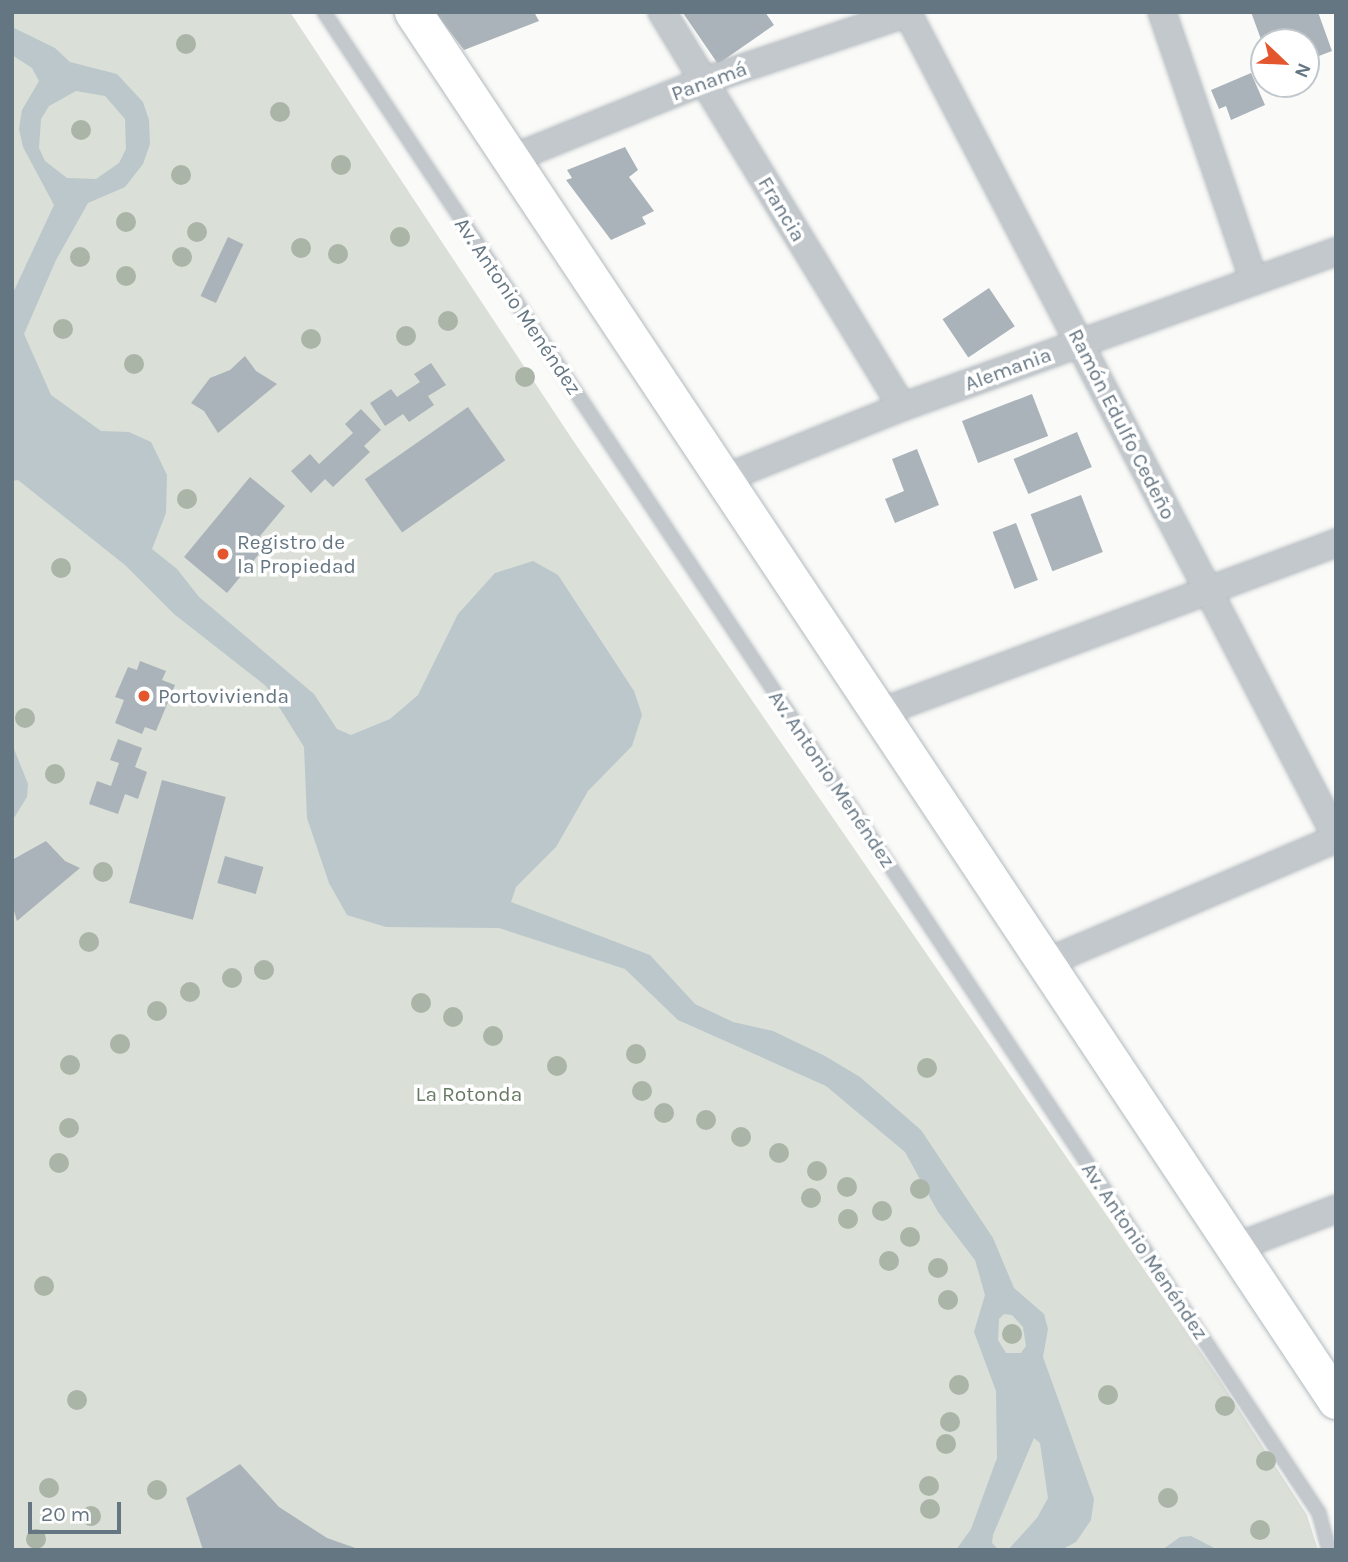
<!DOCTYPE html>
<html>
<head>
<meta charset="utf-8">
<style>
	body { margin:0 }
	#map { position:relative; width:1348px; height:1562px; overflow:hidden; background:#fafaf8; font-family:Karla,sans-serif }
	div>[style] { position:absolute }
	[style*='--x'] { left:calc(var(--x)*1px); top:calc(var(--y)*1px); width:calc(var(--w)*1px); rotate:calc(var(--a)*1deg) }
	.green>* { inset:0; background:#dadfd7 }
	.water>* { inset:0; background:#bbc7cb }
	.building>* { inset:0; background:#aab3b9; transform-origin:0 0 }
	.roads { filter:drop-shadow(0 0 2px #b3babf) drop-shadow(0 0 2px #b3babf) }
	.lane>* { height:12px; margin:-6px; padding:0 6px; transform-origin:6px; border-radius:6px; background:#c3c8cc }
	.street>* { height:26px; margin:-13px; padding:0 13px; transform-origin:13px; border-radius:13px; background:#c3c8cc }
	.secondary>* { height:37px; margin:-18.5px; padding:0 18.5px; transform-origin:18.5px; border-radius:18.5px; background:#fff }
	.trees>* { width:20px; height:20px; margin:-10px; border-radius:50%; background:#aab4a7 }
	.dots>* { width:19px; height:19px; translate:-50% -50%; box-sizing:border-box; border:4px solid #fff; border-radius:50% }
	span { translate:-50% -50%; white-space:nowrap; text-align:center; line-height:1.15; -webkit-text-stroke:7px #fff; paint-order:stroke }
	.street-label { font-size:21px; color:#657683 }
	.poi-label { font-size:21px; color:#657683 }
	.left { translate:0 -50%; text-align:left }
	.park-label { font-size:21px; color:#687a64 }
	.frame { position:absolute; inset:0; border:14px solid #657683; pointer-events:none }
	.north { position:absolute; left:1250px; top:28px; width:70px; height:70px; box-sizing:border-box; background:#fff; border:2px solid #c1c8cd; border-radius:50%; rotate:113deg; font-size:19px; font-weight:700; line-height:28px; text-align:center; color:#657683 }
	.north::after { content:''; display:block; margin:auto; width:24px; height:32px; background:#e4572e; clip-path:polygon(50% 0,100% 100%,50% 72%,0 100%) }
	.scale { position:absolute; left:28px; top:1502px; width:93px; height:32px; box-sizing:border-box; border:4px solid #657683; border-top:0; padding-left:9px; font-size:21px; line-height:24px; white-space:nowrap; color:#657683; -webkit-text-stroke:5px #fff; paint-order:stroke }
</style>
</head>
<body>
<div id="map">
	<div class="green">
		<div style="clip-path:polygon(12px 12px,290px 12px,572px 439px,1218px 1377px,1307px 1515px,1318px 1550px,12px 1550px)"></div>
	</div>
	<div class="water">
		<div style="clip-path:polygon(evenodd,12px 27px,55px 48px,70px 62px,117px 74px,143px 102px,149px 120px,150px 144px,143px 164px,125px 187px,88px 203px,56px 260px,24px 334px,51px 395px,101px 431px,129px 432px,151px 442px,167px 475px,166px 513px,152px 549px,177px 569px,199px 597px,314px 694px,337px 729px,351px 735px,390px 719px,418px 695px,458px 614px,495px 573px,533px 561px,558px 575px,634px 691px,642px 715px,632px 746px,588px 791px,556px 847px,516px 887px,511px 902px,650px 955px,695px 1004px,733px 1022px,773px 1031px,825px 1056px,860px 1077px,921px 1130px,993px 1238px,1014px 1288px,1044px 1314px,1048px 1329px,1043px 1357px,1094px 1499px,1091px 1520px,1076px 1542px,1061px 1550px,1008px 1550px,1037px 1518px,1048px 1498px,1040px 1443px,1034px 1438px,993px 1535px,992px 1543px,999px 1550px,956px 1550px,971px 1529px,997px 1458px,996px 1391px,974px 1332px,985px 1295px,975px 1260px,938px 1212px,905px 1152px,826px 1086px,678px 1020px,625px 969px,499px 928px,386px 927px,347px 915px,329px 883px,307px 818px,304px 747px,266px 686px,174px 614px,125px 565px,18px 480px,12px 481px,12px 295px,54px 205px,23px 147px,19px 129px,22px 110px,39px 81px,32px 68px,12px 55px,12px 27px,76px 91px,105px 96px,125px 119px,126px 149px,119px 163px,96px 179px,67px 178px,45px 161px,39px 148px,41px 119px,49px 106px,76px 91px,12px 27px,1004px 1314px,1012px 1315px,1023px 1327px,1026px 1346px,1021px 1353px,1006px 1353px,998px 1340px,999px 1319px,1004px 1314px)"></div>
		<div style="clip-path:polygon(12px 744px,28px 784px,27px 797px,12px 821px)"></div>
		<div style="clip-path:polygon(1191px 1536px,1218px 1550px,1162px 1550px,1180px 1537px)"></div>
	</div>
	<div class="building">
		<div style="clip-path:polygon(435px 12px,534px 12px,539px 21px,464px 50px)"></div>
		<div style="clip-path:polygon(765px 12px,774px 25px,718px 64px,683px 13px)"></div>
		<div style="clip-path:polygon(1251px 12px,1318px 12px,1332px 51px,1311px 59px,1314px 70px,1306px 73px,1306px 42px,1262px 42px)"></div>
		<div style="clip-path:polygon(1251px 73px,1265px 105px,1231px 120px,1226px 106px,1219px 109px,1211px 90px)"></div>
		<div style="clip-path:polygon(625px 147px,638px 170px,629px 177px,654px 211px,642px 217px,646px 224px,611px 240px,566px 180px,572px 178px,567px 170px)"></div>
		<div style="left:228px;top:237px;width:17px;height:65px;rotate:25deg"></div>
		<div style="left:989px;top:288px;width:46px;height:56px;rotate:56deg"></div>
		<div style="clip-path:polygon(245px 356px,256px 371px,277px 384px,218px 433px,204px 411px,191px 403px,210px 378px,230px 370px)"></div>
		<div style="clip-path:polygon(431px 363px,446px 385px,428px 396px,434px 405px,409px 422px,403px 414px,385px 426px,370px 403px,391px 389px,397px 397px,420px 382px,414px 374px)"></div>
		<div style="left:1032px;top:394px;width:45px;height:75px;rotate:69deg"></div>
		<div style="left:468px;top:407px;width:65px;height:126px;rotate:55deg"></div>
		<div style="clip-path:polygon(361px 409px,381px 430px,364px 446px,370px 452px,333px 487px,325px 479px,311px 493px,291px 471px,310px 454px,319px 464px,353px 433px,345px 424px)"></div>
		<div style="left:1077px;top:432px;width:38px;height:69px;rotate:67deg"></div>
		<div style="clip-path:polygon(917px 449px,939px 505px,895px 523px,885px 499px,904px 491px,892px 459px)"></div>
		<div style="clip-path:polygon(250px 477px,285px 506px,260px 536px,268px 543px,227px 593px,184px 557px)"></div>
		<div style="left:1081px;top:495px;width:61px;height:54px;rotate:69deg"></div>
		<div style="left:1016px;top:523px;width:61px;height:25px;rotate:69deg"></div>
		<div style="clip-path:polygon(140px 661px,166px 671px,162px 680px,175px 685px,156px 731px,145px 727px,142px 734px,115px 723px,124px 700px,115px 697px,128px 667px,137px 670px)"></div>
		<div style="clip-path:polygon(118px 739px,142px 748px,135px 767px,147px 772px,138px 799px,125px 794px,118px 814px,89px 804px,97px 781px,111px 786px,119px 763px,110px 760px)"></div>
		<div style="left:162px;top:780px;width:66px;height:127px;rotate:15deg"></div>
		<div style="clip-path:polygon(46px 841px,65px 861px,80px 868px,17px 921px,12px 904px,12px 860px)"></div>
		<div style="left:225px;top:856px;width:40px;height:28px;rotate:16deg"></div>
		<div style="clip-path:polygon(240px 1464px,279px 1507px,327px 1538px,361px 1550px,203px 1550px,186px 1498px)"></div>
	</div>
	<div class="roads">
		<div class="lane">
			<div style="--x:324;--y:12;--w:1801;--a:56.46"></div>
			<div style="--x:1319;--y:1513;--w:38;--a:75"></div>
		</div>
		<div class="street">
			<div style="--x:662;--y:12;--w:462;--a:58.7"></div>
			<div style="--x:907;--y:12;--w:929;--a:62.5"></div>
			<div style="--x:1162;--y:12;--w:284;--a:71.1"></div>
			<div style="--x:511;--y:159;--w:208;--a:-22"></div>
			<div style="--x:704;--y:81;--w:217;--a:-18.5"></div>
			<div style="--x:723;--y:479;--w:193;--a:-21.9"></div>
			<div style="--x:902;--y:407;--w:461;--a:-19.7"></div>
			<div style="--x:879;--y:713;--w:488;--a:-20.4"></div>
			<div style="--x:1045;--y:963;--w:316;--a:-23.1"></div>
			<div style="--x:1234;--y:1248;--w:109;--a:-20.9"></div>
		</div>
		<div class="secondary">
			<div style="--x:413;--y:12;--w:1667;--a:56.38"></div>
		</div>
	</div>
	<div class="trees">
		<div style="left:186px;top:44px"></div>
		<div style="left:280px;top:112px"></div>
		<div style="left:81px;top:130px"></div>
		<div style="left:341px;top:165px"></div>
		<div style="left:181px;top:175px"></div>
		<div style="left:126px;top:222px"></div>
		<div style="left:197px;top:232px"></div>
		<div style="left:400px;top:237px"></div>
		<div style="left:301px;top:248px"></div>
		<div style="left:338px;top:254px"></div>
		<div style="left:80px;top:257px"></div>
		<div style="left:182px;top:257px"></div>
		<div style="left:126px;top:276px"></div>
		<div style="left:448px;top:321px"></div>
		<div style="left:63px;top:329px"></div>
		<div style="left:406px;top:336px"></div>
		<div style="left:311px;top:339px"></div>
		<div style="left:134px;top:364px"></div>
		<div style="left:525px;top:377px"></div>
		<div style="left:187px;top:499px"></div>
		<div style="left:61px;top:568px"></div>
		<div style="left:25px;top:718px"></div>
		<div style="left:55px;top:774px"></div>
		<div style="left:103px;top:872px"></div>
		<div style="left:89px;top:942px"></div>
		<div style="left:264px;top:970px"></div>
		<div style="left:232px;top:978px"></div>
		<div style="left:190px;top:992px"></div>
		<div style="left:421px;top:1003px"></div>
		<div style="left:157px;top:1011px"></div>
		<div style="left:453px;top:1017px"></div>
		<div style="left:493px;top:1036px"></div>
		<div style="left:120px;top:1044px"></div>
		<div style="left:636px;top:1054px"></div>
		<div style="left:70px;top:1065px"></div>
		<div style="left:557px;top:1066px"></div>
		<div style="left:927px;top:1068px"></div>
		<div style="left:642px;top:1091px"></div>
		<div style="left:664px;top:1113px"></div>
		<div style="left:706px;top:1120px"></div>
		<div style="left:69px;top:1128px"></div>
		<div style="left:741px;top:1137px"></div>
		<div style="left:779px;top:1153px"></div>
		<div style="left:59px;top:1163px"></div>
		<div style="left:817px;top:1171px"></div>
		<div style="left:847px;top:1187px"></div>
		<div style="left:920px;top:1189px"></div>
		<div style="left:811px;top:1198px"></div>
		<div style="left:882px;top:1211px"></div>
		<div style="left:848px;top:1219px"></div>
		<div style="left:910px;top:1237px"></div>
		<div style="left:889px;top:1261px"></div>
		<div style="left:938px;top:1268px"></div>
		<div style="left:44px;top:1286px"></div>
		<div style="left:948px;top:1300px"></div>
		<div style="left:1012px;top:1334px"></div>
		<div style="left:959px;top:1385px"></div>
		<div style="left:1108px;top:1395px"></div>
		<div style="left:77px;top:1400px"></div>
		<div style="left:1225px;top:1406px"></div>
		<div style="left:950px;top:1422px"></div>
		<div style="left:946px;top:1444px"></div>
		<div style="left:1266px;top:1461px"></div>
		<div style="left:929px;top:1486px"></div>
		<div style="left:49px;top:1488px"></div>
		<div style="left:157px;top:1490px"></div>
		<div style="left:1168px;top:1498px"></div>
		<div style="left:930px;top:1509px"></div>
		<div style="left:91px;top:1516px"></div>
		<div style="left:1260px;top:1530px"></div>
		<div style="left:36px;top:1539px"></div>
	</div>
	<div class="dots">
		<div style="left:223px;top:554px;background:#e4572e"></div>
		<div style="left:144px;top:696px;background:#e4572e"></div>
	</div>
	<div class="street-label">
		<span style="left:709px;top:81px;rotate:-20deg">Panamá</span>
		<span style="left:782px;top:209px;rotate:59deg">Francia</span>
		<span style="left:518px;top:306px;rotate:56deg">Av. Antonio Menéndez</span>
		<span style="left:1008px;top:369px;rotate:-20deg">Alemania</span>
		<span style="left:1122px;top:424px;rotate:63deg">Ramón Edulfo Cedeño</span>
		<span style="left:832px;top:779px;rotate:56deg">Av. Antonio Menéndez</span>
		<span style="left:1145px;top:1251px;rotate:56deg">Av. Antonio Menéndez</span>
	</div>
	<div class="poi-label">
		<span class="left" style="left:237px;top:554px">Registro de<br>la Propiedad</span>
		<span class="left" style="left:158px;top:696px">Portovivienda</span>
	</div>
	<div class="park-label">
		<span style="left:469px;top:1094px">La Rotonda</span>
	</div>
	<div class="frame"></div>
	<div class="north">N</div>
	<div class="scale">20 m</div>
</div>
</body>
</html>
